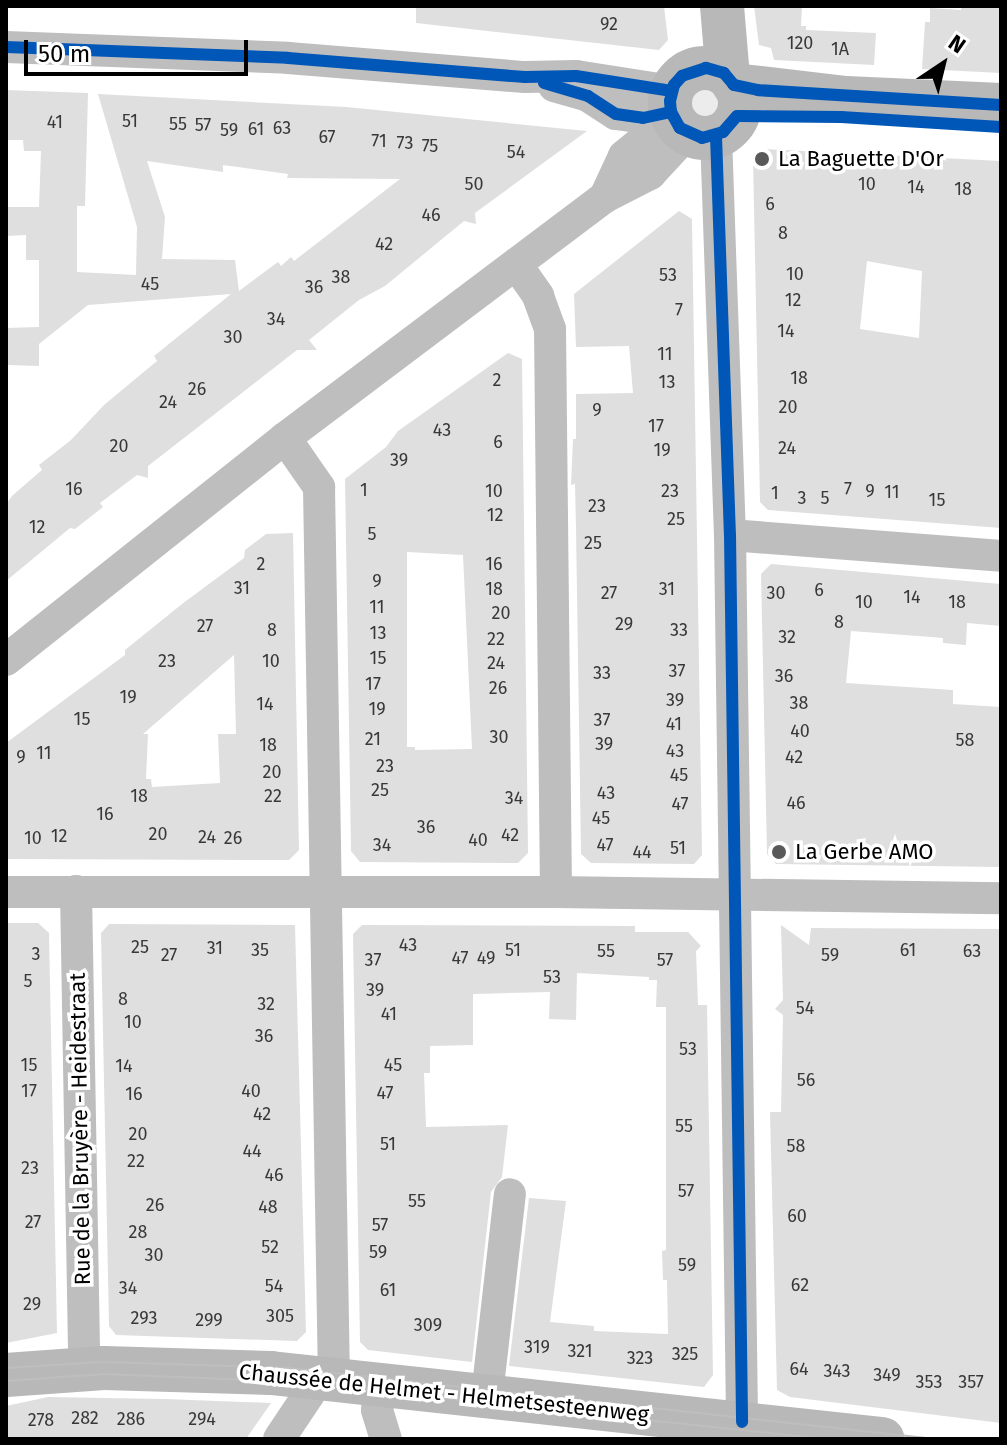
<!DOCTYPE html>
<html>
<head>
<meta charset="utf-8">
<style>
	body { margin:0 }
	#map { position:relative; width:1007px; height:1445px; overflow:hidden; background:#fff; font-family:"Fira Sans",sans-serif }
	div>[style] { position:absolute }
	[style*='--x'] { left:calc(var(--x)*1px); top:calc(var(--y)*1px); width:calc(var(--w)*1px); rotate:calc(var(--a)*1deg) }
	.green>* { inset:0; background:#ececec }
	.round { border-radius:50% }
	.building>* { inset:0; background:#dfdfdf }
	.street>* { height:32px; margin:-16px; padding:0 16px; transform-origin:16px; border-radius:16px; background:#bebebe }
	.secondary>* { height:44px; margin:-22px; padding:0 22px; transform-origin:22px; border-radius:22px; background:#b8b8b8 }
	.secondary>.ring { margin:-22px; padding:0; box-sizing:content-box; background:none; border:44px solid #b8b8b8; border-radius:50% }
	.tram>* { height:2px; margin:-1px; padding:0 1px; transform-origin:1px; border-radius:1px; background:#bebebe }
	.cycleway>* { height:12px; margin:-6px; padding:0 6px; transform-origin:6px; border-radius:6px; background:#0057b8 }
	.dots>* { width:22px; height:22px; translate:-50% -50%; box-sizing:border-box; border:4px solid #fff; border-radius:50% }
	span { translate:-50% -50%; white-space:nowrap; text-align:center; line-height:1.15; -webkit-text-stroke:7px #fff; paint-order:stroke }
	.number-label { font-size:18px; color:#383838 }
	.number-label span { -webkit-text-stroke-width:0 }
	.poi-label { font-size:22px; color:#000 }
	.left { translate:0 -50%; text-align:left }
	.street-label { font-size:22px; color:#000 }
	.frame { position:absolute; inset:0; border:8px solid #000; pointer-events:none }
	.north { position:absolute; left:903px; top:24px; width:80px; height:80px; -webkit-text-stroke:6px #fff; paint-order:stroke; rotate:35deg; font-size:22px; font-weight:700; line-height:32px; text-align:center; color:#000 }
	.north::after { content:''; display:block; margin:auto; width:28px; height:36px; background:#000; clip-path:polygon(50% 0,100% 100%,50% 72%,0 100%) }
	.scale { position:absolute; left:24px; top:40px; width:224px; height:36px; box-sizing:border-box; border:4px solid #000; border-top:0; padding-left:10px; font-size:24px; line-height:28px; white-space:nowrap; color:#000; -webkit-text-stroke:6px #fff; paint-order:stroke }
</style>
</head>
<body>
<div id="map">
	<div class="green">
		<div class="round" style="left:690px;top:88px;width:32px;height:32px"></div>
	</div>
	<div class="building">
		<div style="clip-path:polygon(416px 6px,664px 6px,668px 40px,659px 50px,416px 23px)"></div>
		<div style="clip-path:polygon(754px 6px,802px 6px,801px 26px,806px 26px,806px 30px,876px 33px,874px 65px,774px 60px,771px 48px,759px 45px)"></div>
		<div style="clip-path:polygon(961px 6px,1001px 6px,1001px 73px,922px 69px,925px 22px,930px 22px,930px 8px,961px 10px)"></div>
		<div style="clip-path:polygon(evenodd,6px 90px,88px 93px,85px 206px,77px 206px,77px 272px,136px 275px,137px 227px,98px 94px,346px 107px,587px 131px,475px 213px,476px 224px,464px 221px,385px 286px,359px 300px,309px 340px,317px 350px,297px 350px,148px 466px,148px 478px,137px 475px,100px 503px,103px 507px,75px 529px,70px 528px,6px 581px,6px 504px,13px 495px,42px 470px,39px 465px,71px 440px,104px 405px,157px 361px,154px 356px,231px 294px,88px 305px,39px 344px,39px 366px,8px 365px,6px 328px,39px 327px,39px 260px,26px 260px,26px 235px,6px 236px,6px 207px,39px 207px,41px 151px,24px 151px,23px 140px,6px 140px,6px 90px,147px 161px,223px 172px,223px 165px,288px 174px,287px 178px,400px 179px,294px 261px,291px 257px,281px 266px,278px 262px,239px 291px,235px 260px,162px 259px,165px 217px,147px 161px)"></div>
		<div style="clip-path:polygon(evenodd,764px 149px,1001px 161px,1001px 528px,768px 510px,760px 502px,753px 158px,764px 149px,867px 261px,922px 271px,919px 338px,860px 329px,867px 261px)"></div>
		<div style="clip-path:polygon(679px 211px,692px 219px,702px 855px,694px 864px,591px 863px,581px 854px,576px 528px,575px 484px,571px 485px,573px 439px,576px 439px,576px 394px,633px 393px,629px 346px,576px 347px,574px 294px)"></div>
		<div style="clip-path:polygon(evenodd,508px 353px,522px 359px,528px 853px,518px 863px,360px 862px,351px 851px,345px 479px,386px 447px,398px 431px,508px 353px,407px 552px,463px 555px,472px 749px,415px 750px,415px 747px,407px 747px,407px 552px)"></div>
		<div style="clip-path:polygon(evenodd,293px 533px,299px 850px,289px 860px,6px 859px,6px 743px,125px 655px,125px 650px,182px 604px,244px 558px,245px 550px,266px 534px,293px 533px,234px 655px,236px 734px,218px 734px,220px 783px,152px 787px,151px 779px,146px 779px,148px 734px,143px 734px,234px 655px)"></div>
		<div style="clip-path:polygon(771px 564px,1001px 584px,1001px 626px,967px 623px,966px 645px,943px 643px,943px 638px,931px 637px,851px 631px,846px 683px,953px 690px,953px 704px,1001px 707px,1001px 867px,776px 864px,767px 854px,761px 574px)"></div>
		<div style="clip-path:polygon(6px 923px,38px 923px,49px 933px,57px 1333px,6px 1343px)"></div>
		<div style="clip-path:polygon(109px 924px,295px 925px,306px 1332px,297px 1341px,116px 1335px,109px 1326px,101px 933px)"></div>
		<div style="clip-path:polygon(362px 925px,635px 926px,635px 932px,688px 932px,701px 946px,696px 951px,698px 1005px,707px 1005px,713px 1375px,704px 1387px,509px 1366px,529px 1198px,566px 1201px,550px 1322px,594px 1326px,594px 1331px,668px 1334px,667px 1280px,663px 1280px,662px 1251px,666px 1250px,666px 1007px,656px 1007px,657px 980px,649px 980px,649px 977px,577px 973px,576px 1020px,549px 1019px,550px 992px,473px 994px,473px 1045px,430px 1046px,430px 1073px,424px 1073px,426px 1127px,508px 1125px,502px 1177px,491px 1192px,472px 1362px,368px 1350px,360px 1342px,353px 934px)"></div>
		<div style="clip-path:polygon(781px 925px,809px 945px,811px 928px,1001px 929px,1001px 1423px,790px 1397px,777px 1390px,770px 1112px,781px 1112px,783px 1015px,775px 1009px,783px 1000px)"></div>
		<div style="clip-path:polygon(48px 1397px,165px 1399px,271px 1403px,246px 1439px,6px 1439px,6px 1406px)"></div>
	</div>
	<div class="street">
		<div style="--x:6;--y:47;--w:282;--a:2.2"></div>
		<div style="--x:288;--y:58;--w:238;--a:4.6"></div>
		<div style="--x:525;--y:77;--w:51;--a:-1.1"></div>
		<div style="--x:576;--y:76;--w:97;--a:8.9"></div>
		<div style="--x:554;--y:86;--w:35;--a:16"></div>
		<div style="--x:588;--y:96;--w:33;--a:33"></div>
		<div style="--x:616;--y:114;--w:27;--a:8"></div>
		<div style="--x:643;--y:118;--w:29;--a:-12"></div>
		<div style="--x:716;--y:136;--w:399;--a:88"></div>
		<div style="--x:730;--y:535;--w:887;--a:89.22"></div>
		<div style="--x:605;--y:197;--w:45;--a:-65.1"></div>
		<div style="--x:624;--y:156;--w:63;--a:-39.2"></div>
		<div style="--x:516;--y:264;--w:39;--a:55"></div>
		<div style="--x:538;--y:296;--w:35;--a:70"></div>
		<div style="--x:550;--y:329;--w:563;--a:89.39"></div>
		<div style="--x:285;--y:438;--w:60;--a:55.2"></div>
		<div style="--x:319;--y:487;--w:892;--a:89.04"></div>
		<div style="--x:730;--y:535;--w:272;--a:4.4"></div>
		<div style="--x:6;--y:660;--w:357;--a:-38.5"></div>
		<div style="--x:285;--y:438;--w:401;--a:-37"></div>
		<div style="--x:605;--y:197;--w:51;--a:-27.1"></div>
		<div style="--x:650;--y:174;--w:56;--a:-47.2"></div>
		<div style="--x:76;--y:891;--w:477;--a:89"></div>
		<div style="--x:6;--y:892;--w:550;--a:0"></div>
		<div style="--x:556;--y:892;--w:445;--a:0.8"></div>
		<div style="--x:380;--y:1383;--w:27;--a:96"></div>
		<div style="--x:377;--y:1410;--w:30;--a:73"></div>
		<div style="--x:487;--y:1395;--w:202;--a:-83.5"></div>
		<div style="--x:279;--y:1439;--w:54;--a:-56.3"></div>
		<div style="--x:309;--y:1394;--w:17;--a:-83"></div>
	</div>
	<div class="secondary">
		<div style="--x:722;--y:6;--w:71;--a:85.2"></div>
		<div class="ring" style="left:670px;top:68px;width:26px;height:26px"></div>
		<div style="--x:734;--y:85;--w:113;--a:6.6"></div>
		<div style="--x:846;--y:98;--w:155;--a:2.6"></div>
		<div style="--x:6;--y:1375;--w:98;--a:-4.1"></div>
		<div style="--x:104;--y:1368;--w:167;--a:1.7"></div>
		<div style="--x:271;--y:1373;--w:615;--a:6.17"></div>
	</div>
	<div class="tram">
		<div style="--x:6;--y:1368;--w:97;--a:-3.5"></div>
		<div style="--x:103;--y:1362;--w:187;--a:1.8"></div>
		<div style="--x:290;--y:1368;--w:649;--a:6.28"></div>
		<div style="--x:6;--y:1381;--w:98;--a:-4.1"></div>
		<div style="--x:104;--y:1374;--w:187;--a:2.4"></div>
		<div style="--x:291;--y:1382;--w:538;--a:6.08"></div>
	</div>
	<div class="cycleway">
		<div style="--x:6;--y:47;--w:282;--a:2.2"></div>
		<div style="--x:288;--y:58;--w:238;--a:4.6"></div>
		<div style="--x:525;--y:77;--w:51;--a:-1.1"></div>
		<div style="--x:576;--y:76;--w:97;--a:8.9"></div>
		<div style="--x:544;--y:83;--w:46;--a:16.5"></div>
		<div style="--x:588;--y:96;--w:33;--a:33"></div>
		<div style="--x:616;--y:114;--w:27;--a:8"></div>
		<div style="--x:643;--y:118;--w:29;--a:-12"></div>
		<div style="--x:1001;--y:105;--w:243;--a:-176.5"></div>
		<div style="--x:758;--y:90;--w:25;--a:-168"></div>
		<div style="--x:734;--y:85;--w:16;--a:-130"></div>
		<div style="--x:724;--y:73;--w:19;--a:-164"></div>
		<div style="--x:706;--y:68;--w:25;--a:162"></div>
		<div style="--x:682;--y:76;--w:12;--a:132"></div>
		<div style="--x:674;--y:85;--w:16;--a:104"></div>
		<div style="--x:670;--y:101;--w:11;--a:85"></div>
		<div style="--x:671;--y:112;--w:18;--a:61"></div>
		<div style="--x:680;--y:128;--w:24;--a:24"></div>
		<div style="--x:702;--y:138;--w:22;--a:-16"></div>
		<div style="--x:723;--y:132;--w:21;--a:-49"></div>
		<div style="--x:737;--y:116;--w:104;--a:0.6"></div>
		<div style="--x:841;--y:117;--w:160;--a:3.6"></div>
		<div style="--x:716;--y:136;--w:399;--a:88"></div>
		<div style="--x:730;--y:535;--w:887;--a:89.22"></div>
	</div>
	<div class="dots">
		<div style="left:762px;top:159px;background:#595959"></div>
		<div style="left:779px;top:852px;background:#595959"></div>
	</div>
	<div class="number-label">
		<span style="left:609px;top:24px">92</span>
		<span style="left:800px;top:43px">120</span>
		<span style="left:840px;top:49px">1A</span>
		<span style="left:130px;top:121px">51</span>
		<span style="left:55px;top:122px">41</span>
		<span style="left:178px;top:124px">55</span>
		<span style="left:203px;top:125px">57</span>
		<span style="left:282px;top:128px">63</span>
		<span style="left:256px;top:129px">61</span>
		<span style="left:229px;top:130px">59</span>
		<span style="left:327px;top:137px">67</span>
		<span style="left:379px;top:141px">71</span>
		<span style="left:405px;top:143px">73</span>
		<span style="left:430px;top:146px">75</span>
		<span style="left:516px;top:152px">54</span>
		<span style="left:474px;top:184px">50</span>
		<span style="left:867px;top:184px">10</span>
		<span style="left:916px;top:187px">14</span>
		<span style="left:963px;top:189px">18</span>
		<span style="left:770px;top:204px">6</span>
		<span style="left:431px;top:215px">46</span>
		<span style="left:783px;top:233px">8</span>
		<span style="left:384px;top:244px">42</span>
		<span style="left:795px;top:274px">10</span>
		<span style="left:668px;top:275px">53</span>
		<span style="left:341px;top:277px">38</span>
		<span style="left:150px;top:284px">45</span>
		<span style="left:314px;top:287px">36</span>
		<span style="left:793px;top:300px">12</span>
		<span style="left:679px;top:310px">7</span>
		<span style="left:276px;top:319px">34</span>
		<span style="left:786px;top:331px">14</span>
		<span style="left:233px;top:337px">30</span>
		<span style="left:665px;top:354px">11</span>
		<span style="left:799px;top:378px">18</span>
		<span style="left:497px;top:380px">2</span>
		<span style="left:667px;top:382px">13</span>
		<span style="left:197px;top:389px">26</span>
		<span style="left:168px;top:402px">24</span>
		<span style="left:788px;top:407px">20</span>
		<span style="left:597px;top:410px">9</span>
		<span style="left:656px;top:426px">17</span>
		<span style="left:442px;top:430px">43</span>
		<span style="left:498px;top:442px">6</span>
		<span style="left:119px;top:446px">20</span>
		<span style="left:787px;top:448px">24</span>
		<span style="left:662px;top:450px">19</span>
		<span style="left:399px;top:460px">39</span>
		<span style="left:74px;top:489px">16</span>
		<span style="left:848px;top:489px">7</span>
		<span style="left:364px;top:490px">1</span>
		<span style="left:494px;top:491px">10</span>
		<span style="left:670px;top:491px">23</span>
		<span style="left:870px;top:491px">9</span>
		<span style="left:892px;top:492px">11</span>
		<span style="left:775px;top:493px">1</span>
		<span style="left:802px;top:498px">3</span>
		<span style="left:825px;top:498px">5</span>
		<span style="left:937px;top:500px">15</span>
		<span style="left:597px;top:506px">23</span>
		<span style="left:495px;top:515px">12</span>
		<span style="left:676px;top:519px">25</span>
		<span style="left:37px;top:527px">12</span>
		<span style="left:372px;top:534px">5</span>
		<span style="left:593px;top:543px">25</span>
		<span style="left:261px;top:564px">2</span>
		<span style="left:494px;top:564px">16</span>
		<span style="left:377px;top:581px">9</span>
		<span style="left:242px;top:588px">31</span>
		<span style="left:494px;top:589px">18</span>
		<span style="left:667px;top:589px">31</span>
		<span style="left:819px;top:590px">6</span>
		<span style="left:609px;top:593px">27</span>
		<span style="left:776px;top:593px">30</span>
		<span style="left:912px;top:597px">14</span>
		<span style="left:864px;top:602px">10</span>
		<span style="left:957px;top:602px">18</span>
		<span style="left:377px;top:607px">11</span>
		<span style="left:501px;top:613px">20</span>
		<span style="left:839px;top:622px">8</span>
		<span style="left:624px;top:624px">29</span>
		<span style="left:205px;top:626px">27</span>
		<span style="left:272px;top:630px">8</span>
		<span style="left:679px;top:630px">33</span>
		<span style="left:378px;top:633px">13</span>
		<span style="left:787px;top:637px">32</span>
		<span style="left:496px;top:639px">22</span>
		<span style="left:378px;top:658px">15</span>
		<span style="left:167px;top:661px">23</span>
		<span style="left:271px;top:661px">10</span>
		<span style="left:496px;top:663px">24</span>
		<span style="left:677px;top:671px">37</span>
		<span style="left:602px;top:673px">33</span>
		<span style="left:784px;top:676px">36</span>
		<span style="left:373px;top:684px">17</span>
		<span style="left:498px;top:688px">26</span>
		<span style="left:128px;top:697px">19</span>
		<span style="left:675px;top:700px">39</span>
		<span style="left:799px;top:703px">38</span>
		<span style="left:265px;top:704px">14</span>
		<span style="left:377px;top:709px">19</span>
		<span style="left:82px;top:719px">15</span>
		<span style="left:602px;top:720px">37</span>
		<span style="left:674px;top:724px">41</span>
		<span style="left:800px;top:731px">40</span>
		<span style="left:499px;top:737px">30</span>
		<span style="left:373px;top:739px">21</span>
		<span style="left:965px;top:740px">58</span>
		<span style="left:604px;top:744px">39</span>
		<span style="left:268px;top:745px">18</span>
		<span style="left:675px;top:751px">43</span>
		<span style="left:44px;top:753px">11</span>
		<span style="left:21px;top:757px">9</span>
		<span style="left:794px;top:757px">42</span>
		<span style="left:385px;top:766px">23</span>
		<span style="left:272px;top:772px">20</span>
		<span style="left:679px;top:775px">45</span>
		<span style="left:380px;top:790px">25</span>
		<span style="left:606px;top:793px">43</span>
		<span style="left:139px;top:796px">18</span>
		<span style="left:273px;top:796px">22</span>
		<span style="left:514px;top:798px">34</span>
		<span style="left:796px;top:803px">46</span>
		<span style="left:680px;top:804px">47</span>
		<span style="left:105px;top:814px">16</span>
		<span style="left:601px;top:818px">45</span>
		<span style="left:426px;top:827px">36</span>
		<span style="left:158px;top:834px">20</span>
		<span style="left:510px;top:835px">42</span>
		<span style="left:59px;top:836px">12</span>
		<span style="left:207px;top:837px">24</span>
		<span style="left:33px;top:838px">10</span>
		<span style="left:233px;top:838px">26</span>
		<span style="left:478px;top:840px">40</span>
		<span style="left:382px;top:845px">34</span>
		<span style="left:605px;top:845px">47</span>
		<span style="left:678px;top:848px">51</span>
		<span style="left:642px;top:852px">44</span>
		<span style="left:408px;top:945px">43</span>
		<span style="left:140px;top:947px">25</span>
		<span style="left:215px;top:948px">31</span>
		<span style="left:260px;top:950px">35</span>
		<span style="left:513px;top:950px">51</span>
		<span style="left:908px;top:950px">61</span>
		<span style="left:606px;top:951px">55</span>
		<span style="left:972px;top:951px">63</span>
		<span style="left:36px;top:954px">3</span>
		<span style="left:169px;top:955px">27</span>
		<span style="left:830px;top:955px">59</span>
		<span style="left:460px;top:958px">47</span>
		<span style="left:486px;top:958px">49</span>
		<span style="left:373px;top:960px">37</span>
		<span style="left:665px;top:960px">57</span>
		<span style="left:552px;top:977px">53</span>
		<span style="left:28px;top:981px">5</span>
		<span style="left:375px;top:990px">39</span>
		<span style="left:123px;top:999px">8</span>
		<span style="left:266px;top:1004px">32</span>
		<span style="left:805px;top:1008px">54</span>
		<span style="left:389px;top:1014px">41</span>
		<span style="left:133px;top:1022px">10</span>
		<span style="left:264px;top:1036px">36</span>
		<span style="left:688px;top:1049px">53</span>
		<span style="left:29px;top:1065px">15</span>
		<span style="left:393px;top:1065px">45</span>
		<span style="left:124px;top:1066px">14</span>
		<span style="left:806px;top:1080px">56</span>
		<span style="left:29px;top:1091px">17</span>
		<span style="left:251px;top:1091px">40</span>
		<span style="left:385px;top:1093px">47</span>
		<span style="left:134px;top:1094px">16</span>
		<span style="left:262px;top:1114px">42</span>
		<span style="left:684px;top:1126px">55</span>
		<span style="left:138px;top:1134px">20</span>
		<span style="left:388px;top:1144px">51</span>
		<span style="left:796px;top:1146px">58</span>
		<span style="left:252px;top:1151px">44</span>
		<span style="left:136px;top:1161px">22</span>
		<span style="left:30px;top:1168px">23</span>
		<span style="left:274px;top:1175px">46</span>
		<span style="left:686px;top:1191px">57</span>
		<span style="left:417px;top:1201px">55</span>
		<span style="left:155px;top:1205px">26</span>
		<span style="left:268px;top:1207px">48</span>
		<span style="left:797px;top:1216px">60</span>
		<span style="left:33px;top:1222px">27</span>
		<span style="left:380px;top:1225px">57</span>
		<span style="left:138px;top:1232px">28</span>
		<span style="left:270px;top:1247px">52</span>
		<span style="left:378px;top:1252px">59</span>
		<span style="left:154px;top:1255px">30</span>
		<span style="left:687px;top:1265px">59</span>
		<span style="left:800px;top:1285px">62</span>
		<span style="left:274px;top:1286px">54</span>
		<span style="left:128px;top:1288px">34</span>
		<span style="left:388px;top:1290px">61</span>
		<span style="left:32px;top:1304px">29</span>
		<span style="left:280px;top:1316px">305</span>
		<span style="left:144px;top:1318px">293</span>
		<span style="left:209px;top:1320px">299</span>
		<span style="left:428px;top:1325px">309</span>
		<span style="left:537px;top:1347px">319</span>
		<span style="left:580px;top:1351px">321</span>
		<span style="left:685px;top:1354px">325</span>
		<span style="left:640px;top:1358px">323</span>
		<span style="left:799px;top:1369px">64</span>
		<span style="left:837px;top:1371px">343</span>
		<span style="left:887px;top:1375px">349</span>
		<span style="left:929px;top:1382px">353</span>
		<span style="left:971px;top:1382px">357</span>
		<span style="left:85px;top:1418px">282</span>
		<span style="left:131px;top:1419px">286</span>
		<span style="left:202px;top:1419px">294</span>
		<span style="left:41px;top:1420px">278</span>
	</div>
	<div class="poi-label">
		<span class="left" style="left:778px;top:159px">La Baguette D'Or</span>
		<span class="left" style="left:795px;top:852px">La Gerbe AMO</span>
	</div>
	<div class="street-label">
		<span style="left:80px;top:1129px;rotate:-91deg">Rue de la Bruyère - Heidestraat</span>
		<span style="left:444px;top:1393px;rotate:6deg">Chaussée de Helmet - Helmetsesteenweg</span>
	</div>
	<div class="frame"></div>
	<div class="north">N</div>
	<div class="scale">50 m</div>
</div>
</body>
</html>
